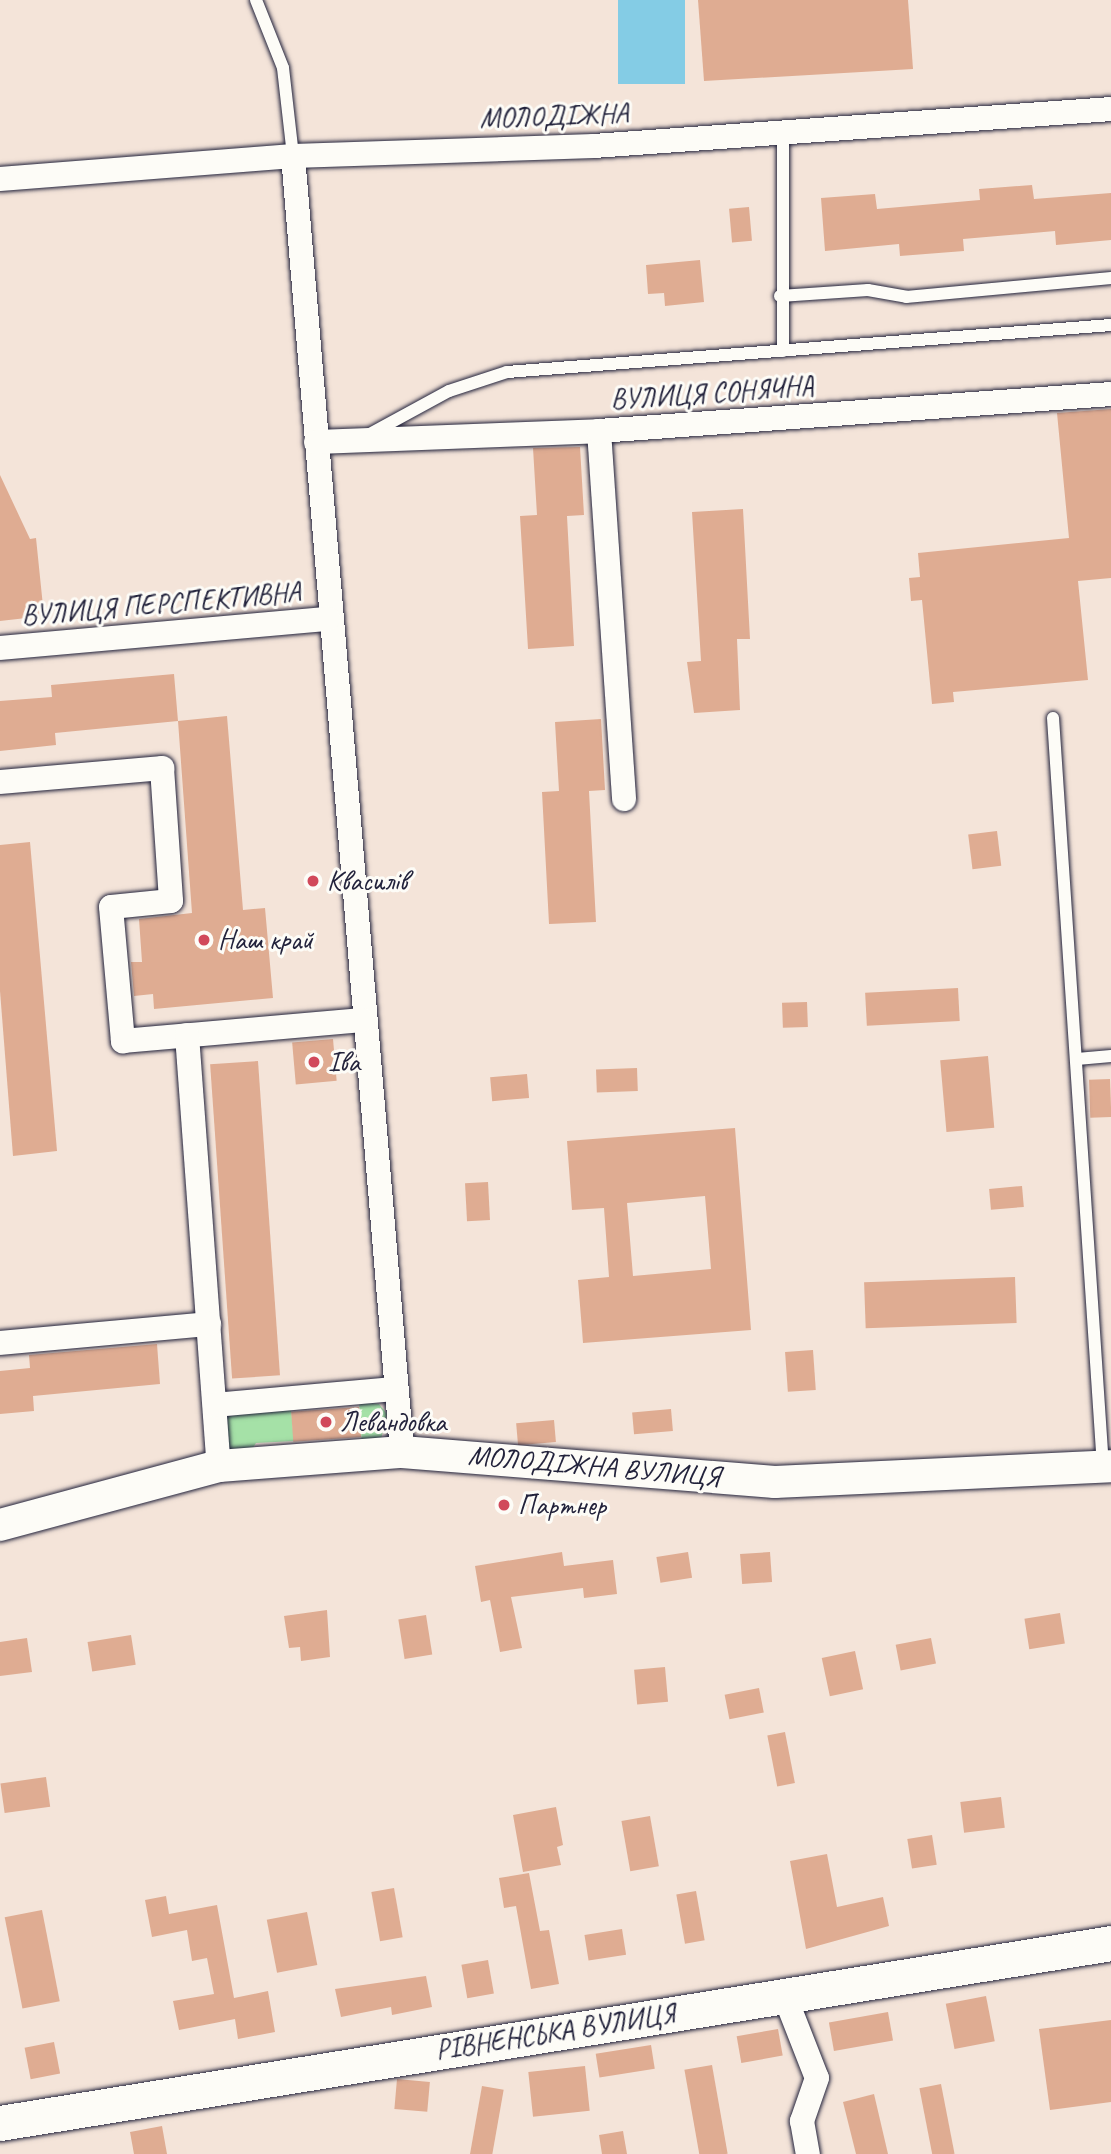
<!DOCTYPE html>
<html>
<head>
<meta charset="utf-8">
<style>
	body { margin:0 }
	#map { position:relative; width:1111px; height:2154px; overflow:hidden; background:#f4e4d9; font-family:Caveat,sans-serif }
	div>[style] { position:absolute }
	[style*='--x'] { left:calc(var(--x)*1px); top:calc(var(--y)*1px); width:calc(var(--w)*1px); rotate:calc(var(--a)*1deg) }
	.green>* { inset:0; background:#a5e1a7 }
	.water>* { inset:0; background:#84cce5; transform-origin:0 0 }
	.building>* { inset:0; background:#dfac92; transform-origin:0 0 }
	.roads { filter:drop-shadow(0 0 2px #22223b) drop-shadow(0 0 2px #22223b) }
	.service>* { height:12px; margin:-6px; padding:0 6px; transform-origin:6px; border-radius:6px; background:#fdfcf7 }
	.minor>* { height:24px; margin:-12px; padding:0 12px; transform-origin:12px; border-radius:12px; background:#fdfcf7 }
	.tertiary>* { height:32px; margin:-16px; padding:0 16px; transform-origin:16px; border-radius:16px; background:#fdfcf7 }
	.secondary>* { height:35px; margin:-17.5px; padding:0 17.5px; transform-origin:17.5px; border-radius:17.5px; background:#fdfcf7 }
	.dots>* { width:19px; height:19px; translate:-50% -50%; box-sizing:border-box; border:4px solid #fdfcf7; border-radius:50% }
	span { translate:-50% -50%; white-space:nowrap; text-align:center; line-height:1.15; -webkit-text-stroke:6px #fdfcf7; paint-order:stroke }
	.street-label { font-size:28px; color:#22223b }
	.poi-label { font-size:28px; color:#22223b }
	.left { translate:0 -50%; text-align:left }
</style>
</head>
<body>
<div id="map">
	<div class="green">
		<div style="clip-path:polygon(359px 1402px,379px 1404px,387px 1414px,381px 1439px,362px 1444px)"></div>
		<div style="clip-path:polygon(291px 1408px,294px 1441px,256px 1443px,251px 1451px,232px 1453px,225px 1443px,227px 1416px)"></div>
	</div>
	<div class="water">
		<div style="left:618px;top:0;width:67px;height:84px"></div>
	</div>
	<div class="building">
		<div style="clip-path:polygon(698px 0,908px 0,913px 69px,704px 81px)"></div>
		<div style="clip-path:polygon(1032px 185px,1034px 199px,1111px 193px,1111px 240px,1056px 245px,1055px 231px,963px 239px,964px 251px,900px 256px,899px 244px,825px 251px,821px 198px,875px 194px,877px 209px,980px 200px,979px 189px)"></div>
		<div style="left:749px;top:207px;width:34px;height:20px;rotate:85deg"></div>
		<div style="clip-path:polygon(700px 260px,704px 302px,665px 306px,664px 293px,648px 294px,646px 265px)"></div>
		<div style="clip-path:polygon(1111px 409px,1111px 578px,1078px 581px,1088px 680px,953px 692px,954px 702px,932px 704px,922px 600px,911px 601px,909px 578px,920px 577px,918px 553px,1069px 538px,1057px 413px)"></div>
		<div style="clip-path:polygon(580px 447px,584px 515px,567px 516px,574px 646px,528px 649px,520px 516px,537px 515px,533px 448px)"></div>
		<div style="clip-path:polygon(0 475px,30px 539px,36px 538px,44px 616px,0 621px)"></div>
		<div style="clip-path:polygon(743px 509px,750px 639px,737px 639px,740px 710px,694px 713px,687px 662px,701px 661px,692px 512px)"></div>
		<div style="clip-path:polygon(174px 674px,178px 721px,55px 733px,56px 745px,0 751px,0 701px,52px 697px,51px 685px)"></div>
		<div style="clip-path:polygon(227px 716px,243px 910px,265px 908px,273px 998px,154px 1009px,153px 994px,134px 996px,131px 962px,142px 962px,139px 919px,192px 913px,178px 721px)"></div>
		<div style="clip-path:polygon(601px 719px,605px 790px,589px 791px,596px 922px,549px 924px,542px 792px,559px 791px,555px 722px)"></div>
		<div style="left:997px;top:831px;width:35px;height:29px;rotate:83deg"></div>
		<div style="clip-path:polygon(30px 842px,57px 1151px,13px 1156px,0 991px,0 845px)"></div>
		<div style="left:958px;top:988px;width:33px;height:93px;rotate:87deg"></div>
		<div style="left:807px;top:1002px;width:25px;height:25px;rotate:88deg"></div>
		<div style="left:333px;top:1039px;width:42px;height:41px;rotate:85deg"></div>
		<div style="left:988px;top:1056px;width:72px;height:48px;rotate:85deg"></div>
		<div style="left:258px;top:1061px;width:315px;height:48px;rotate:86deg"></div>
		<div style="left:637px;top:1068px;width:23px;height:41px;rotate:88deg"></div>
		<div style="left:527px;top:1074px;width:24px;height:37px;rotate:85deg"></div>
		<div style="left:1110px;top:1079px;width:38px;height:21px;rotate:88deg"></div>
		<div style="clip-path:polygon(evenodd,735px 1128px,751px 1330px,583px 1343px,578px 1280px,609px 1277px,604px 1208px,572px 1210px,567px 1141px,735px 1128px,705px 1196px,711px 1269px,633px 1276px,627px 1203px,705px 1196px)"></div>
		<div style="left:488px;top:1182px;width:38px;height:23px;rotate:87deg"></div>
		<div style="left:1022px;top:1186px;width:21px;height:33px;rotate:85deg"></div>
		<div style="left:1015px;top:1277px;width:46px;height:151px;rotate:88deg"></div>
		<div style="clip-path:polygon(157px 1344px,160px 1384px,33px 1396px,34px 1411px,0 1414px,0 1371px,30px 1368px,29px 1355px)"></div>
		<div style="left:813px;top:1350px;width:40px;height:28px;rotate:86deg"></div>
		<div style="left:359px;top:1407px;width:30px;height:68px;rotate:86deg"></div>
		<div style="left:671px;top:1409px;width:22px;height:39px;rotate:85deg"></div>
		<div style="left:554px;top:1420px;width:22px;height:38px;rotate:85deg"></div>
		<div style="clip-path:polygon(562px 1552px,564px 1566px,613px 1560px,617px 1594px,584px 1598px,583px 1588px,511px 1597px,522px 1648px,500px 1652px,490px 1600px,481px 1602px,475px 1566px)"></div>
		<div style="left:688px;top:1552px;width:26px;height:32px;rotate:81deg"></div>
		<div style="left:770px;top:1552px;width:30px;height:30px;rotate:86deg"></div>
		<div style="clip-path:polygon(327px 1610px,330px 1657px,301px 1661px,300px 1647px,289px 1648px,284px 1616px)"></div>
		<div style="left:1060px;top:1613px;width:31px;height:36px;rotate:81deg"></div>
		<div style="left:426px;top:1615px;width:40px;height:28px;rotate:81deg"></div>
		<div style="left:131px;top:1635px;width:30px;height:44px;rotate:81deg"></div>
		<div style="clip-path:polygon(27px 1638px,32px 1672px,0 1676px,0 1642px)"></div>
		<div style="left:931px;top:1638px;width:26px;height:36px;rotate:79deg"></div>
		<div style="left:855px;top:1651px;width:39px;height:34px;rotate:78deg"></div>
		<div style="left:665px;top:1667px;width:35px;height:31px;rotate:85deg"></div>
		<div style="left:759px;top:1688px;width:25px;height:35px;rotate:79deg"></div>
		<div style="left:785px;top:1732px;width:52px;height:18px;rotate:79deg"></div>
		<div style="left:46px;top:1777px;width:30px;height:46px;rotate:82deg"></div>
		<div style="left:1001px;top:1797px;width:31px;height:41px;rotate:83deg"></div>
		<div style="clip-path:polygon(556px 1807px,563px 1845px,557px 1847px,561px 1865px,523px 1872px,513px 1815px)"></div>
		<div style="left:650px;top:1816px;width:51px;height:29px;rotate:80deg"></div>
		<div style="left:932px;top:1835px;width:30px;height:25px;rotate:81deg"></div>
		<div style="clip-path:polygon(827px 1854px,837px 1907px,883px 1897px,889px 1926px,806px 1949px,790px 1861px)"></div>
		<div style="clip-path:polygon(529px 1873px,540px 1931px,549px 1930px,559px 1984px,531px 1989px,516px 1906px,504px 1908px,499px 1878px)"></div>
		<div style="left:394px;top:1888px;width:50px;height:23px;rotate:80deg"></div>
		<div style="left:696px;top:1891px;width:50px;height:20px;rotate:80deg"></div>
		<div style="clip-path:polygon(166px 1896px,169px 1914px,217px 1905px,234px 1998px,268px 1991px,275px 2032px,238px 2039px,235px 2019px,179px 2030px,173px 2001px,214px 1994px,207px 1958px,192px 1961px,187px 1930px,152px 1937px,145px 1900px)"></div>
		<div style="left:42px;top:1910px;width:93px;height:38px;rotate:79deg"></div>
		<div style="left:307px;top:1912px;width:54px;height:41px;rotate:79deg"></div>
		<div style="left:622px;top:1929px;width:26px;height:38px;rotate:81deg"></div>
		<div style="left:488px;top:1960px;width:34px;height:27px;rotate:80deg"></div>
		<div style="clip-path:polygon(426px 1976px,432px 2007px,392px 2015px,391px 2007px,341px 2017px,335px 1989px)"></div>
		<div style="left:986px;top:1996px;width:46px;height:41px;rotate:79deg"></div>
		<div style="left:888px;top:2012px;width:29px;height:60px;rotate:80deg"></div>
		<div style="clip-path:polygon(1111px 2020px,1111px 2102px,1050px 2110px,1039px 2029px)"></div>
		<div style="left:778px;top:2029px;width:27px;height:42px;rotate:80deg"></div>
		<div style="left:54px;top:2042px;width:32px;height:30px;rotate:79deg"></div>
		<div style="left:651px;top:2045px;width:24px;height:56px;rotate:81deg"></div>
		<div style="left:712px;top:2065px;width:90px;height:28px;rotate:80deg"></div>
		<div style="left:585px;top:2066px;width:45px;height:57px;rotate:84deg"></div>
		<div style="left:397px;top:2079px;width:33px;height:30px;rotate:5deg"></div>
		<div style="left:941px;top:2084px;width:71px;height:22px;rotate:79deg"></div>
		<div style="left:482px;top:2086px;width:22px;height:69px;rotate:10deg"></div>
		<div style="clip-path:polygon(874px 2094px,888px 2154px,856px 2154px,843px 2102px)"></div>
		<div style="clip-path:polygon(162px 2126px,167px 2154px,134px 2154px,130px 2132px)"></div>
		<div style="clip-path:polygon(623px 2131px,627px 2154px,602px 2154px,599px 2135px)"></div>
	</div>
	<div class="roads">
		<div class="service">
			<div style="--x:256;--y:0;--w:73;--a:68.3"></div>
			<div style="--x:283;--y:68;--w:89;--a:83.5"></div>
			<div style="--x:780;--y:296;--w:88;--a:-3.9"></div>
			<div style="--x:868;--y:290;--w:39;--a:10"></div>
			<div style="--x:906;--y:297;--w:206;--a:-5.3"></div>
			<div style="--x:783;--y:351;--w:219;--a:-90"></div>
			<div style="--x:368;--y:435;--w:92;--a:-28.5"></div>
			<div style="--x:449;--y:391;--w:61;--a:-18.1"></div>
			<div style="--x:507;--y:372;--w:606;--a:-4.45"></div>
			<div style="--x:1053;--y:718;--w:750;--a:86.18"></div>
			<div style="--x:1077;--y:1059;--w:34;--a:-5"></div>
		</div>
		<div class="minor">
			<div style="--x:293;--y:156;--w:1301;--a:85.19"></div>
			<div style="--x:0;--y:179;--w:294;--a:-4.5"></div>
			<div style="--x:293;--y:156;--w:301;--a:-1.9"></div>
			<div style="--x:594;--y:146;--w:518;--a:-4.09"></div>
			<div style="--x:599;--y:431;--w:369;--a:86.1"></div>
			<div style="--x:316;--y:442;--w:283;--a:-2.2"></div>
			<div style="--x:599;--y:431;--w:513;--a:-4.13"></div>
			<div style="--x:0;--y:648;--w:329;--a:-5.1"></div>
			<div style="--x:0;--y:782;--w:163;--a:-4.9"></div>
			<div style="--x:162;--y:768;--w:133;--a:86.1"></div>
			<div style="--x:171;--y:901;--w:60;--a:174.3"></div>
			<div style="--x:111;--y:907;--w:135;--a:84.9"></div>
			<div style="--x:123;--y:1041;--w:240;--a:-5"></div>
			<div style="--x:187;--y:1035;--w:432;--a:85.8"></div>
			<div style="--x:0;--y:1343;--w:210;--a:-5.2"></div>
			<div style="--x:215;--y:1405;--w:182;--a:-5.1"></div>
			<div style="--x:784;--y:1994;--w:90;--a:68.6"></div>
			<div style="--x:817;--y:2078;--w:46;--a:109.2"></div>
			<div style="--x:802;--y:2121;--w:34;--a:80"></div>
		</div>
		<div class="tertiary">
			<div style="--x:0;--y:1525;--w:227;--a:-15.1"></div>
			<div style="--x:219;--y:1466;--w:184;--a:-4.4"></div>
			<div style="--x:402;--y:1452;--w:374;--a:4.6"></div>
			<div style="--x:775;--y:1482;--w:336;--a:-2.7"></div>
		</div>
		<div class="secondary">
			<div style="--x:0;--y:2123;--w:1125;--a:-9.2"></div>
		</div>
	</div>
	<div class="dots">
		<div style="left:313px;top:881px;background:#d1495b"></div>
		<div style="left:204px;top:940px;background:#d1495b"></div>
		<div style="left:314px;top:1062px;background:#d1495b"></div>
		<div style="left:326px;top:1422px;background:#d1495b"></div>
		<div style="left:504px;top:1505px;background:#d1495b"></div>
	</div>
	<div class="street-label">
		<span style="left:554px;top:116px;rotate:-2deg">МОЛОДІЖНА</span>
		<span style="left:712px;top:393px;rotate:-4deg">ВУЛИЦЯ СОНЯЧНА</span>
		<span style="left:161px;top:604px;rotate:-5deg">ВУЛИЦЯ ПЕРСПЕКТИВНА</span>
		<span style="left:594px;top:1466px;rotate:5deg">МОЛОДІЖНА ВУЛИЦЯ</span>
		<span style="left:555px;top:2032px;rotate:-9deg">РІВНЕНСЬКА ВУЛИЦЯ</span>
	</div>
	<div class="poi-label">
		<span class="left" style="left:327px;top:881px">Квасилів</span>
		<span class="left" style="left:218px;top:940px">Наш край</span>
		<span class="left" style="left:328px;top:1062px">Іва</span>
		<span class="left" style="left:340px;top:1422px">Левандовка</span>
		<span class="left" style="left:518px;top:1505px">Партнер</span>
	</div>
</div>
</body>
</html>
